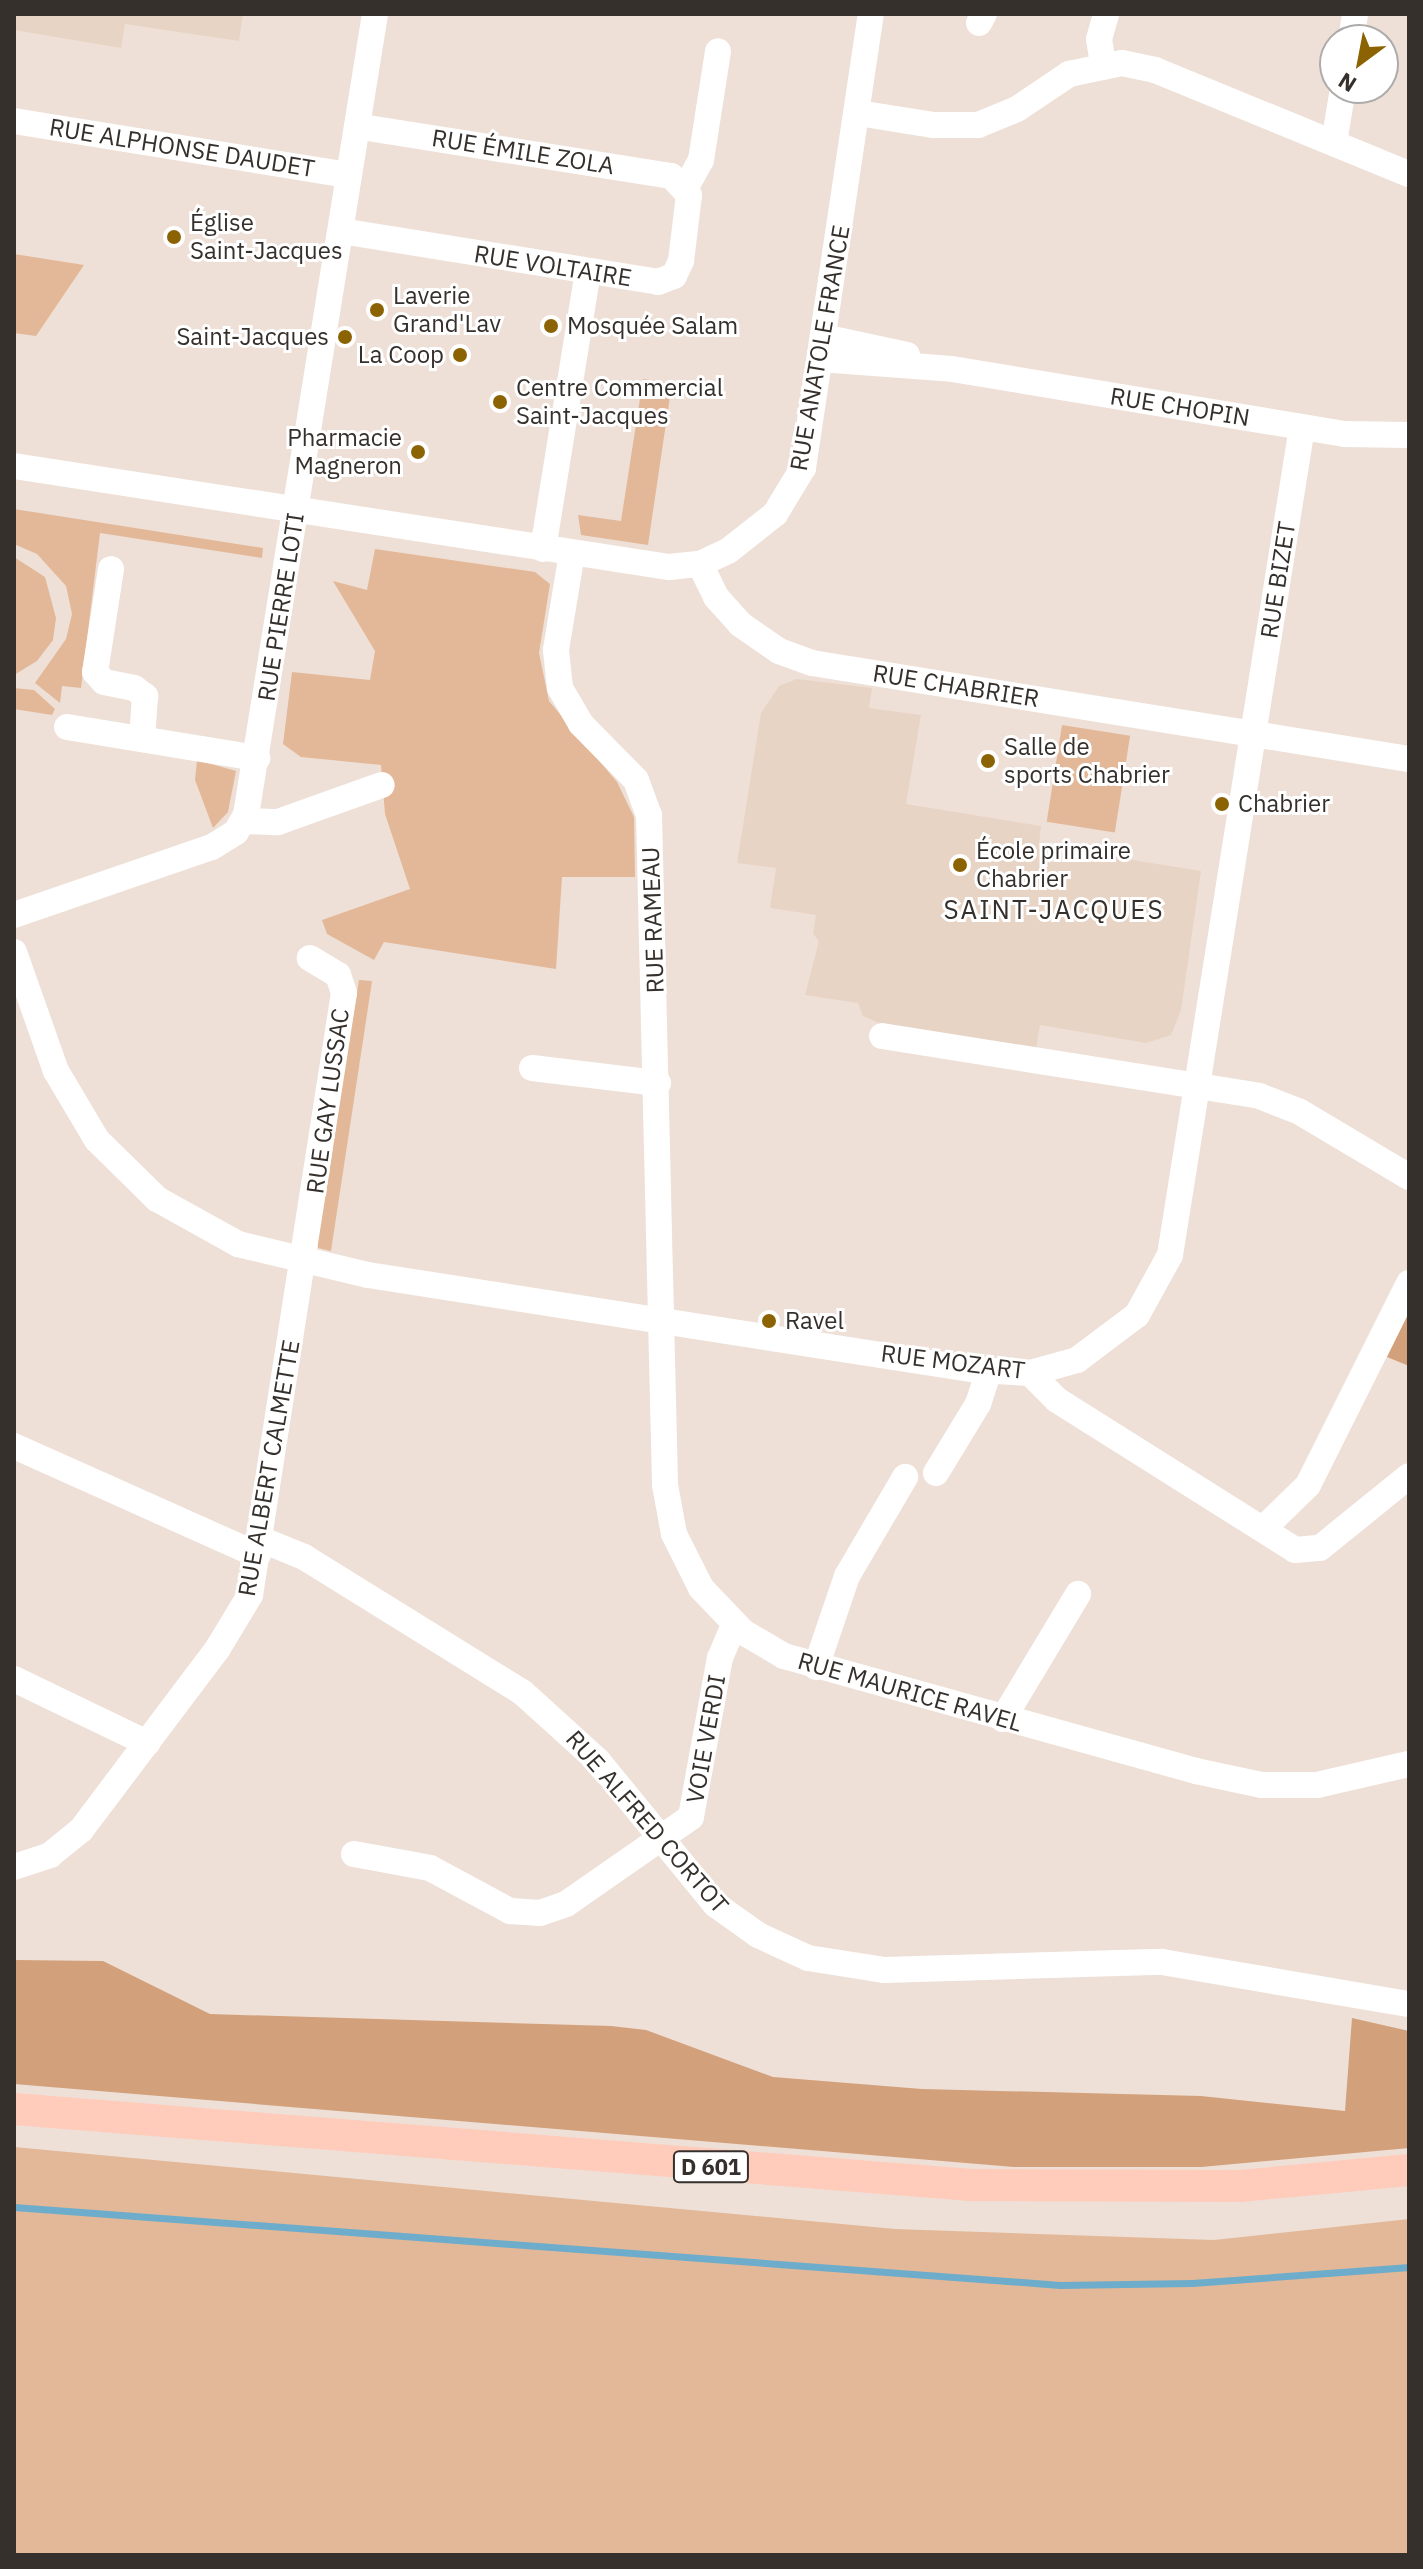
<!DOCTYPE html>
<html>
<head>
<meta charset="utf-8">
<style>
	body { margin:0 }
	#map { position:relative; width:1423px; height:2569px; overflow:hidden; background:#eee0d7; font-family:"IBM Plex Sans",sans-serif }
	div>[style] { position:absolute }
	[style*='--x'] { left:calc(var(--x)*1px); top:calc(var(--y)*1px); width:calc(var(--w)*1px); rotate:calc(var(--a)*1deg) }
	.built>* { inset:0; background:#e8d4c5 }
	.green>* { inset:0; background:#e3b898; transform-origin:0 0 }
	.forest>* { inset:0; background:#d2a07a }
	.stream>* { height:7px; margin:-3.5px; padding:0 3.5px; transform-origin:3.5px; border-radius:3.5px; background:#6dadcb }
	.minor>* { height:26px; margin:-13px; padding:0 13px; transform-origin:13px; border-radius:13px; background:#fff }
	.major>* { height:32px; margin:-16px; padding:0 16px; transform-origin:16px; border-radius:16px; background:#ffcbbb }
	.dots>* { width:22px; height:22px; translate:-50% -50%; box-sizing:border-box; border:4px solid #fff; border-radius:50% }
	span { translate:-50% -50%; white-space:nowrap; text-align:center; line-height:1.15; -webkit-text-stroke:6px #fff; paint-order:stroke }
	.shield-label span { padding:2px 6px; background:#fff; border:2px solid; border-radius:6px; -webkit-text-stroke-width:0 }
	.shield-label { font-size:22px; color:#35302c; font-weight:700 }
	.street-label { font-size:24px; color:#35302c }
	.poi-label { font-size:24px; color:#35302c }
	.left { translate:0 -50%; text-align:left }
	.right { translate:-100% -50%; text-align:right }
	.neighbourhood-label { font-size:26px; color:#35302c; letter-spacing:2px }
	.frame { position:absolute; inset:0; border:16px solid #35302c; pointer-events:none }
	.north { position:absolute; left:1319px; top:24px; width:80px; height:80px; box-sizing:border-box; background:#fff; border:2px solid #aeacab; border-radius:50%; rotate:212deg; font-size:22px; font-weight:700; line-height:32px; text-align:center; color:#35302c }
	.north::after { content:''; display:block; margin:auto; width:28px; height:36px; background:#8b6303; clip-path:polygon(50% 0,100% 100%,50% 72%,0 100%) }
</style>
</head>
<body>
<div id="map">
	<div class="built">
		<div style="clip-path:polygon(14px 14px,243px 14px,239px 41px,125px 24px,121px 48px,14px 30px)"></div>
		<div style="clip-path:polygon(797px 679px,872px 688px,869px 708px,921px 715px,906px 804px,1041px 826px,1039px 845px,1201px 871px,1181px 1010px,1171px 1035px,1146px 1043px,1040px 1025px,1036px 1048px,881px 1024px,863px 1016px,858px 1003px,805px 995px,819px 941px,813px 934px,816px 915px,770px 908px,776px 868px,737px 863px,761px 713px,779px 686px)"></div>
	</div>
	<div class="green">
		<div style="clip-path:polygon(14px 254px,84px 265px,36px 336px,14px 333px)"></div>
		<div style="clip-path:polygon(643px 379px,672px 383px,648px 545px,581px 535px,578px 515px,621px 521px)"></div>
		<div style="clip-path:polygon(14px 509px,263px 548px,262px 558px,100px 533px,81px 688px,62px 686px,60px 703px,35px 683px,66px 639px,72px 614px,66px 586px,37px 554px,14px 544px)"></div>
		<div style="clip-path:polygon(375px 549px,535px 572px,550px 584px,539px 653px,549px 701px,617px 782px,634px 817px,635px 877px,562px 877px,556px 969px,384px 942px,374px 960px,327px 934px,322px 920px,410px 889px,385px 814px,381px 765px,301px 757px,283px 744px,292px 672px,370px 680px,375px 651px,333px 581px,367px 590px)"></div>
		<div style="clip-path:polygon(14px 557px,45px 577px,56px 618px,53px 640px,37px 661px,14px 675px)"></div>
		<div style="clip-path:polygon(14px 688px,34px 690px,55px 709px,52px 715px,14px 709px)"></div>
		<div style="left:1062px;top:725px;width:69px;height:98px;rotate:9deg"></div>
		<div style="clip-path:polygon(197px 760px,236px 771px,228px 812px,213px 828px,195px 780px)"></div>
		<div style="clip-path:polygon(359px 980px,372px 981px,371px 988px,331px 1251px,318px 1248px,318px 1230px)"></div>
		<div style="clip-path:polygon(14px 2147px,895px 2229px,1214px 2240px,1409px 2219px,1409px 2555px,14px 2555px)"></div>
	</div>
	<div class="forest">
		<div style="clip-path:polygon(1409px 1312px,1409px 1366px,1387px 1357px)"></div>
		<div style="clip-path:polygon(14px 1960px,103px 1961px,210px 2014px,611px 2026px,646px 2030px,773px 2077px,922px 2089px,1201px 2096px,1345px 2111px,1352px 2018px,1409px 2031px,1409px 2148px,1201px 2167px,1014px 2167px,14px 2084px)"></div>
	</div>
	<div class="stream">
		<div style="--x:14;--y:2207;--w:1049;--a:4.26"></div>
		<div style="--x:1060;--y:2285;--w:132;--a:-0.9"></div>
		<div style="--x:1192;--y:2283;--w:218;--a:-4.2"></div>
	</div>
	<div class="minor">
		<div style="--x:979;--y:23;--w:10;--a:-61"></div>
		<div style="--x:1351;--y:40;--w:26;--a:-81"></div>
		<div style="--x:1103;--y:64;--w:25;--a:-99"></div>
		<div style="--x:1099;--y:39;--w:26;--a:-74"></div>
		<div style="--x:858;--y:113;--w:77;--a:9"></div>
		<div style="--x:934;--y:125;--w:44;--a:0"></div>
		<div style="--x:978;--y:125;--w:42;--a:-22.3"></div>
		<div style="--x:1017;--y:109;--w:63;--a:-33.9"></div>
		<div style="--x:1069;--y:74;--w:54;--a:-11.7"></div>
		<div style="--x:1122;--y:63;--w:34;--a:12"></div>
		<div style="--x:1155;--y:70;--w:274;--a:22.3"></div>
		<div style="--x:14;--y:121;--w:339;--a:9.2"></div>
		<div style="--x:1334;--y:143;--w:56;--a:-80.7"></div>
		<div style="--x:686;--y:187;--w:31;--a:-61"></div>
		<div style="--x:701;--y:160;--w:110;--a:-81.1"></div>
		<div style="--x:341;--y:231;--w:321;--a:9.1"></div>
		<div style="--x:658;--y:282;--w:17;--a:-21"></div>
		<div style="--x:674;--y:276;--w:17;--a:-65"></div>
		<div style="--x:681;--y:261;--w:66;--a:-83.1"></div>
		<div style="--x:689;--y:195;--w:26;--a:-133"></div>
		<div style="--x:671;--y:176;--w:318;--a:-171"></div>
		<div style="--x:823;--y:337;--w:86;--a:12.1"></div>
		<div style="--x:820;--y:359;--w:132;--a:4.3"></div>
		<div style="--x:952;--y:369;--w:398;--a:9.4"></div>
		<div style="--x:1345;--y:434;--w:64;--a:0.9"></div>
		<div style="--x:14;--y:466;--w:663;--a:8.77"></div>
		<div style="--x:669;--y:567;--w:31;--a:-6"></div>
		<div style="--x:700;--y:564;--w:31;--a:-25"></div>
		<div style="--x:728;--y:551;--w:60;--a:-38.2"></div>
		<div style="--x:775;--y:514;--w:54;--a:-58.7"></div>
		<div style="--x:803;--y:468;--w:459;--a:-81.5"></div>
		<div style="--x:543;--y:549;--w:281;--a:-80.8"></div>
		<div style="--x:572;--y:553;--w:98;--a:99.4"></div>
		<div style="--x:556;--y:650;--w:38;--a:84"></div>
		<div style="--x:560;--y:688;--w:42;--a:59.7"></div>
		<div style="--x:581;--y:724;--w:78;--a:45.5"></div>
		<div style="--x:636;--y:780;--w:37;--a:70"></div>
		<div style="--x:649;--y:815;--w:670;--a:88.63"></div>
		<div style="--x:665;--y:1485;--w:50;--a:79.6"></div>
		<div style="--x:674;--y:1534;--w:60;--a:63.4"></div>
		<div style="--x:701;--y:1588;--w:61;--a:46.3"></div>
		<div style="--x:743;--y:1632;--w:48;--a:30.3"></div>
		<div style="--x:784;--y:1656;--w:428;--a:15.6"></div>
		<div style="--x:1196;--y:1771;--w:67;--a:12"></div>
		<div style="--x:1262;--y:1785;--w:55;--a:0"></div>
		<div style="--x:1317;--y:1785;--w:94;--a:-12.9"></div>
		<div style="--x:700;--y:564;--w:37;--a:64"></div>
		<div style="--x:716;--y:597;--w:36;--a:48"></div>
		<div style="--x:740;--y:624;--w:47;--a:34.7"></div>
		<div style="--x:779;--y:651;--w:35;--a:20"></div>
		<div style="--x:812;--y:663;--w:605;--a:9.14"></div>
		<div style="--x:111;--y:569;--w:104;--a:98.8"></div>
		<div style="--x:95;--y:672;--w:13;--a:48"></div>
		<div style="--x:104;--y:682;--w:31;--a:11"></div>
		<div style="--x:134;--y:688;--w:14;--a:36"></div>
		<div style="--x:145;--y:696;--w:43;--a:94"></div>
		<div style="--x:67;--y:727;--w:193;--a:9.3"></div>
		<div style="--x:244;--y:821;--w:34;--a:2"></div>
		<div style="--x:278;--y:822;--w:110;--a:-19.6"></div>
		<div style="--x:14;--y:915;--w:209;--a:-19"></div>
		<div style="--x:212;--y:847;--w:28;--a:-32"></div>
		<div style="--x:236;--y:832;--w:20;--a:-60"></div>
		<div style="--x:246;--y:815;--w:811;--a:-80.85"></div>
		<div style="--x:14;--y:952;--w:126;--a:70.6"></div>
		<div style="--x:56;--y:1071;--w:80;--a:59.3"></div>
		<div style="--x:97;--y:1140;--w:84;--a:44.5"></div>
		<div style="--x:157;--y:1199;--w:93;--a:29.1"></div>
		<div style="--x:238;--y:1244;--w:134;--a:13.4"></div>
		<div style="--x:368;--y:1275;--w:616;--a:8.87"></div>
		<div style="--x:977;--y:1370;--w:53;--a:3.2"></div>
		<div style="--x:1030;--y:1373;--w:49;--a:-15.5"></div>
		<div style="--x:1077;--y:1360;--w:75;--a:-36.9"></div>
		<div style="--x:1137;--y:1315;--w:68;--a:-61.2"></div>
		<div style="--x:1170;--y:1255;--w:838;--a:-80.94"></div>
		<div style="--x:882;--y:1036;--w:382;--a:9"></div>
		<div style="--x:1259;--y:1096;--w:44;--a:21.3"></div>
		<div style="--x:1300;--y:1112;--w:127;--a:30.8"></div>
		<div style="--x:532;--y:1068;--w:127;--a:6.8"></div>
		<div style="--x:1030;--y:1373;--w:38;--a:45"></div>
		<div style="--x:1057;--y:1400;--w:281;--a:32.2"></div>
		<div style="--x:1295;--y:1550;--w:25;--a:-5"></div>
		<div style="--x:1320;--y:1548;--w:114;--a:-39"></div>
		<div style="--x:14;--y:1446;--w:267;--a:24.1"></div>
		<div style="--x:936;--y:1473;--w:81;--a:-58.7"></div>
		<div style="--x:978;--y:1404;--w:35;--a:-72"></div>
		<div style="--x:1263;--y:1529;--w:63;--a:-44.4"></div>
		<div style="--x:1308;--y:1485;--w:226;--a:-63.4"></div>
		<div style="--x:260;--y:1539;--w:48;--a:22.2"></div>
		<div style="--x:304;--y:1557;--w:256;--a:31.8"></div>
		<div style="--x:522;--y:1692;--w:103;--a:42.2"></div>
		<div style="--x:598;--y:1761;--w:186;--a:50.7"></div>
		<div style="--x:716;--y:1905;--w:52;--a:35.5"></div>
		<div style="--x:758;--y:1935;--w:55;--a:24.7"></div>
		<div style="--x:808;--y:1958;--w:78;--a:8.9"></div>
		<div style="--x:885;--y:1970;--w:277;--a:-1.7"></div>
		<div style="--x:1162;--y:1962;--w:251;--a:9.7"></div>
		<div style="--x:816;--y:1667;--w:96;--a:-71.2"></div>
		<div style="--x:847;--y:1576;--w:115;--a:-59.6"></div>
		<div style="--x:14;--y:1679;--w:148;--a:25.7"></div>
		<div style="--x:1003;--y:1719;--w:146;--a:-59"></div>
		<div style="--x:354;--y:1854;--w:77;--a:10.4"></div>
		<div style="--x:430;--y:1868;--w:91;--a:28.3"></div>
		<div style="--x:510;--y:1911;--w:30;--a:4"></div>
		<div style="--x:540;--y:1913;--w:28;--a:-19"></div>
		<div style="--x:566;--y:1904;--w:152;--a:-34.8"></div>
		<div style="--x:691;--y:1817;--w:162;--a:-79.7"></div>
		<div style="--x:720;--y:1658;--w:36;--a:-67"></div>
		<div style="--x:14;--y:1867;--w:38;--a:-18"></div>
		<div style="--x:50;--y:1855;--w:40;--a:-39"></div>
		<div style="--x:81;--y:1830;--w:228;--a:-53"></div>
		<div style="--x:218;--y:1648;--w:62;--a:-58.9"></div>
		<div style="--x:250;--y:1595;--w:609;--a:-81.13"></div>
		<div style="--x:344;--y:993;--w:19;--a:-108"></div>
		<div style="--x:338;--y:975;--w:33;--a:-149"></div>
	</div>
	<div class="major">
		<div style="--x:14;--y:2109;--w:960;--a:4.54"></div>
		<div style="--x:971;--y:2185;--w:269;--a:0.2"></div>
		<div style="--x:1240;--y:2186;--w:170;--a:-5.4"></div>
	</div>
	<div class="dots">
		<div style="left:174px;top:237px;background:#8b6303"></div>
		<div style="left:377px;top:310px;background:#8b6303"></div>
		<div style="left:551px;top:326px;background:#8b6303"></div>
		<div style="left:345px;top:337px;background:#8b6303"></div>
		<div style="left:460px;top:355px;background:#8b6303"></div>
		<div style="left:500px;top:402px;background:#8b6303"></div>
		<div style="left:418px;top:452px;background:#8b6303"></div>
		<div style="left:988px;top:761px;background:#8b6303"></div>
		<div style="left:1222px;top:804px;background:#8b6303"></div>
		<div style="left:960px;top:865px;background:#8b6303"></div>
		<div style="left:769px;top:1321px;background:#8b6303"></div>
	</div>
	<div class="shield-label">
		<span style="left:711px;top:2167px">D 601</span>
	</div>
	<div class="street-label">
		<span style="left:182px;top:148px;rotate:9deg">RUE ALPHONSE DAUDET</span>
		<span style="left:523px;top:152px;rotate:9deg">RUE ÉMILE ZOLA</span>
		<span style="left:553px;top:266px;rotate:9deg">RUE VOLTAIRE</span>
		<span style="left:820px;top:348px;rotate:-80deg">RUE ANATOLE FRANCE</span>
		<span style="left:1180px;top:407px;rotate:9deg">RUE CHOPIN</span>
		<span style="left:1278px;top:580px;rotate:-81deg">RUE BIZET</span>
		<span style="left:281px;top:607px;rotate:-81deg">RUE PIERRE LOTI</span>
		<span style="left:956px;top:686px;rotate:9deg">RUE CHABRIER</span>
		<span style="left:653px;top:920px;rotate:-92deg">RUE RAMEAU</span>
		<span style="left:328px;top:1101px;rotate:-82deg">RUE GAY LUSSAC</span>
		<span style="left:953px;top:1362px;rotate:7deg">RUE MOZART</span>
		<span style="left:269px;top:1468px;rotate:-80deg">RUE ALBERT CALMETTE</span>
		<span style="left:910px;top:1692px;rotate:16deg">RUE MAURICE RAVEL</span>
		<span style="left:706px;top:1739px;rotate:-80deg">VOIE VERDI</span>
		<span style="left:647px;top:1822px;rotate:49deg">RUE ALFRED CORTOT</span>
	</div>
	<div class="poi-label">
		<span class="left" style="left:190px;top:237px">Église<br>Saint-Jacques</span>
		<span class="left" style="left:393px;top:310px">Laverie<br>Grand'Lav</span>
		<span class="left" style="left:567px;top:326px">Mosquée Salam</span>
		<span class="right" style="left:329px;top:337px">Saint-Jacques</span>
		<span class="right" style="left:444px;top:355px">La Coop</span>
		<span class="left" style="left:516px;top:402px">Centre Commercial<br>Saint-Jacques</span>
		<span class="right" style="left:402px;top:452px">Pharmacie<br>Magneron</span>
		<span class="left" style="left:1004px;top:761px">Salle de<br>sports Chabrier</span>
		<span class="left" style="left:1238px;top:804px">Chabrier</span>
		<span class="left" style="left:976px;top:865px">École primaire<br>Chabrier</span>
		<span class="left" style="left:785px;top:1321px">Ravel</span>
	</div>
	<div class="neighbourhood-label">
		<span style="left:1054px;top:910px">SAINT-JACQUES</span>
	</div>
	<div class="frame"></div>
	<div class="north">N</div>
</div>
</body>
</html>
